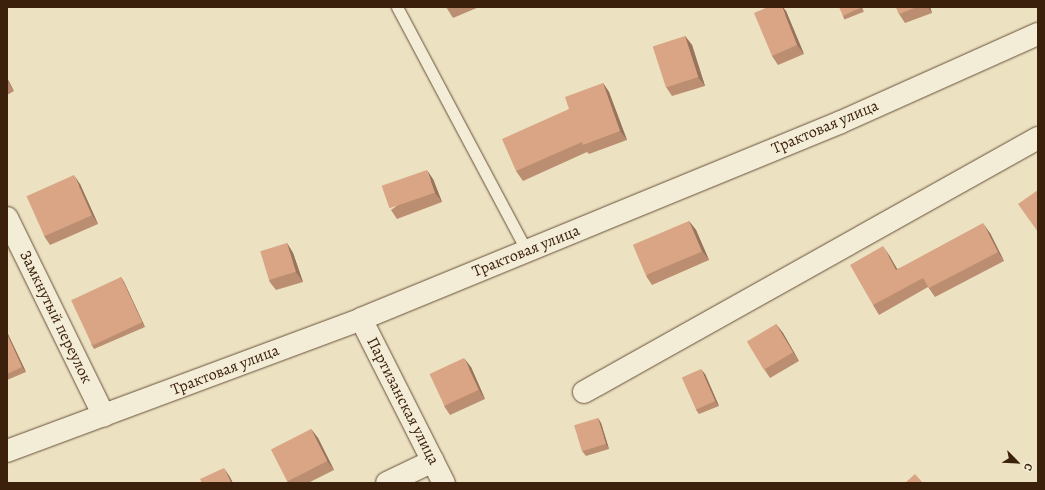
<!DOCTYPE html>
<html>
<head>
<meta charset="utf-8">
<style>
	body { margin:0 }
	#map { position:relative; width:1045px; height:490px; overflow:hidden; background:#ece2c2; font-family:Alegreya,serif }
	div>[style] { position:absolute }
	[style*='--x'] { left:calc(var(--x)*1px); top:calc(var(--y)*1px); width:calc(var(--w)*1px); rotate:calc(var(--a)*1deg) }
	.roads { filter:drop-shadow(0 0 1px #675039) drop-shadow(0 0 1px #675039) }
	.lane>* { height:11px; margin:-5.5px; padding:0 5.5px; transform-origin:5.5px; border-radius:5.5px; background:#f3ecd7 }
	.street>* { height:22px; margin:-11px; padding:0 11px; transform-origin:11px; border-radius:11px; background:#f3ecd7 }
	.secondary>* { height:22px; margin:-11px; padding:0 11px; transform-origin:11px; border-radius:11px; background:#f3ecd7 }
	.wall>* { inset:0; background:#bb8e72; transform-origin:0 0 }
	.shaded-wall>* { inset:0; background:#98745c }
	.building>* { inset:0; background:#d9a584; transform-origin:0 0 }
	span { translate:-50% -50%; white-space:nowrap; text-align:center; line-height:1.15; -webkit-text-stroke:3px #f3ecd7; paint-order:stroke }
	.street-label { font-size:16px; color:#3b200b }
	.frame { position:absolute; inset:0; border:8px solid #3b200b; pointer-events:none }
	.north { position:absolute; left:997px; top:442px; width:40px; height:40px; -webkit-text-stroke:3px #f3ecd7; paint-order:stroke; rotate:114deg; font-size:11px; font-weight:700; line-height:16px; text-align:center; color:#3b200b }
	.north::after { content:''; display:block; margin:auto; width:14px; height:18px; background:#3b200b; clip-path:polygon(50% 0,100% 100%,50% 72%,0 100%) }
</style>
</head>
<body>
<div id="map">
	<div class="roads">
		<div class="lane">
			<div style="--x:397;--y:7;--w:275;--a:62"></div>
		</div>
		<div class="street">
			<div style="--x:7;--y:218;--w:220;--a:63.9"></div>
			<div style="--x:361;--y:319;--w:184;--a:63.2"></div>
			<div style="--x:584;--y:392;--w:520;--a:-29.23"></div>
			<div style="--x:387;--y:483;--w:51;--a:-25.6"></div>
		</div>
		<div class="secondary">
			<div style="--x:7;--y:451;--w:378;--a:-20.4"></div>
			<div style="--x:361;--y:319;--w:519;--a:-22.31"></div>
			<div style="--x:841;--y:122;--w:216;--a:-24.1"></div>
		</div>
	</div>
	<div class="wall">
		<div style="clip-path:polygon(446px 7px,479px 7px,453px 18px)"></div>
		<div style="left:862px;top:7px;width:5px;height:21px;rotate:68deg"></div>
		<div style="clip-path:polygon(896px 7px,930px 7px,932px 13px,905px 23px,899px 14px)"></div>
		<div style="clip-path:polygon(786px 11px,804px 54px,778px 65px,772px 56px)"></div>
		<div style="clip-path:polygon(685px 36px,692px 45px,705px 86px,672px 96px,666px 87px)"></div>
		<div style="clip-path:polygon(7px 78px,14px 91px,7px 95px)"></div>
		<div style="clip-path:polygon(603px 83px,609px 92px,627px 140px,589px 154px,587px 152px,523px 181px,516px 171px)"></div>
		<div style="clip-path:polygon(433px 179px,442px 202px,397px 219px,391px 210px)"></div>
		<div style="clip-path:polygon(80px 184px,98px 224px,50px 245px,44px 236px)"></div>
		<div style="clip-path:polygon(689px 221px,696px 230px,709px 260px,652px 285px,646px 276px)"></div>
		<div style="clip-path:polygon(990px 233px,1004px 261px,935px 297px,928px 287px,879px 315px,873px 305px,889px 255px,897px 269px)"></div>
		<div style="clip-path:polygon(287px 243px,293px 253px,303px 282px,276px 290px,269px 281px)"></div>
		<div style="clip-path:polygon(121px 277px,124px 282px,145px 327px,94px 349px,91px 344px)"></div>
		<div style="clip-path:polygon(776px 324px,783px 333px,799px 361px,770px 378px,764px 369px)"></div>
		<div style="clip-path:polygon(7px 332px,26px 372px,7px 380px)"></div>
		<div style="clip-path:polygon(471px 367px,485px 399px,450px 415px,444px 406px)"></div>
		<div style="clip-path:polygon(705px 374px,719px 406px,699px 414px,696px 410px)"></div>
		<div style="clip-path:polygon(598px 418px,601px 423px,609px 449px,586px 456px,582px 451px)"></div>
		<div style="clip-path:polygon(311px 429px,318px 438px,334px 470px,308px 483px,288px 483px,287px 481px)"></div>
	</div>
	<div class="shaded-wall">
		<div style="clip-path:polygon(782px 7px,783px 7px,786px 11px,804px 54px,797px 45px)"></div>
		<div style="clip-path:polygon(928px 7px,930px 7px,932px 13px)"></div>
		<div style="clip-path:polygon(685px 36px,692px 45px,705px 86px,698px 77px)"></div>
		<div style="clip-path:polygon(7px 78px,14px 91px,7px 80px)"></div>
		<div style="clip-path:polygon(603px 83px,609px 92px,627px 140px,620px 131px)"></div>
		<div style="clip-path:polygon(427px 170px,433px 179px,442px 202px,435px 193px)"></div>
		<div style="clip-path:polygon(74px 175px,80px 184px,98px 224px,92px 215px)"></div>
		<div style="clip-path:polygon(689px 221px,696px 230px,709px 260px,702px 251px)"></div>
		<div style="clip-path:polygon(983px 223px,990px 233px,1004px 261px,998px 252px)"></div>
		<div style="clip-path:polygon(287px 243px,293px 253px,303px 282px,296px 272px)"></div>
		<div style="clip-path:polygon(883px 246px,889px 255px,903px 279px,896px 270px)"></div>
		<div style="clip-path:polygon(121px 277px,124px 282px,145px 327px,142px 322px)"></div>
		<div style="clip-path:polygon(776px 324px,783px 333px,799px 361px,793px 352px)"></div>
		<div style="clip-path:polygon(7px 332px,26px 372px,22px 367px,7px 334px)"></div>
		<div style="clip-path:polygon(464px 358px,471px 367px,485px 399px,479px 390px)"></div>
		<div style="clip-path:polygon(701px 369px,705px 374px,719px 406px,715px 401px)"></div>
		<div style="clip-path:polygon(598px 418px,601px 423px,609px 449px,606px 444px)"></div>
		<div style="clip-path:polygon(311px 429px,318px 438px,334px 470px,327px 461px)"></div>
		<div style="clip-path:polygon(224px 468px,230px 477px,233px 483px,231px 483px)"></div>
	</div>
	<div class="building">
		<div style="clip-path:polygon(446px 7px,451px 7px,447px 9px)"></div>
		<div style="clip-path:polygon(768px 7px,782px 7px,797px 45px,772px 56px,754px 13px)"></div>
		<div style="clip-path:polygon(839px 7px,861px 7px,843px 16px)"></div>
		<div style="clip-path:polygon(896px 7px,917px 7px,899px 14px)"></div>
		<div style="left:685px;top:36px;width:43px;height:34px;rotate:72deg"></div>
		<div style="clip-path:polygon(603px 83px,620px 131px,583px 145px,582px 142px,516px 171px,502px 139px,569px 109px,565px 97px)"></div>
		<div style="left:427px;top:170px;width:24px;height:48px;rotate:71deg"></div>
		<div style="left:74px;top:175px;width:44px;height:52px;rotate:66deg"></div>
		<div style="clip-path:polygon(1038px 190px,1038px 232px,1018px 204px)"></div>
		<div style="left:689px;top:221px;width:33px;height:61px;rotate:67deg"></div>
		<div style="clip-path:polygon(983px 223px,998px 252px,929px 288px,923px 278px,873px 305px,850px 265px,883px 246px,896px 270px)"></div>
		<div style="left:287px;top:243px;width:30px;height:28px;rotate:73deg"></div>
		<div style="left:121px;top:277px;width:50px;height:55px;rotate:65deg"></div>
		<div style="left:776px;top:324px;width:33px;height:34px;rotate:59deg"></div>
		<div style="clip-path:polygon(7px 334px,22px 367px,7px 374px)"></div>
		<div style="left:464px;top:358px;width:35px;height:38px;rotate:65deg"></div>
		<div style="left:701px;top:369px;width:35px;height:21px;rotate:66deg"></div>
		<div style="left:598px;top:418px;width:27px;height:25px;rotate:73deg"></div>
		<div style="left:311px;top:429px;width:36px;height:45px;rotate:63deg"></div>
		<div style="clip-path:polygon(224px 468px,231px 483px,202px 483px,200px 479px)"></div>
		<div style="clip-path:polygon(915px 474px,923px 483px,905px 483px)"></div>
	</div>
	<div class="street-label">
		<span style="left:825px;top:127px;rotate:-23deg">Трактовая улица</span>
		<span style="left:526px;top:251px;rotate:-22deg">Трактовая улица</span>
		<span style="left:56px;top:317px;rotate:64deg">Замкнутый переулок</span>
		<span style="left:225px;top:370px;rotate:-21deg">Трактовая улица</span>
		<span style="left:403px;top:401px;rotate:63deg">Партизанская улица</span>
	</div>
	<div class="frame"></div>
	<div class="north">С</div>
</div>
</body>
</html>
